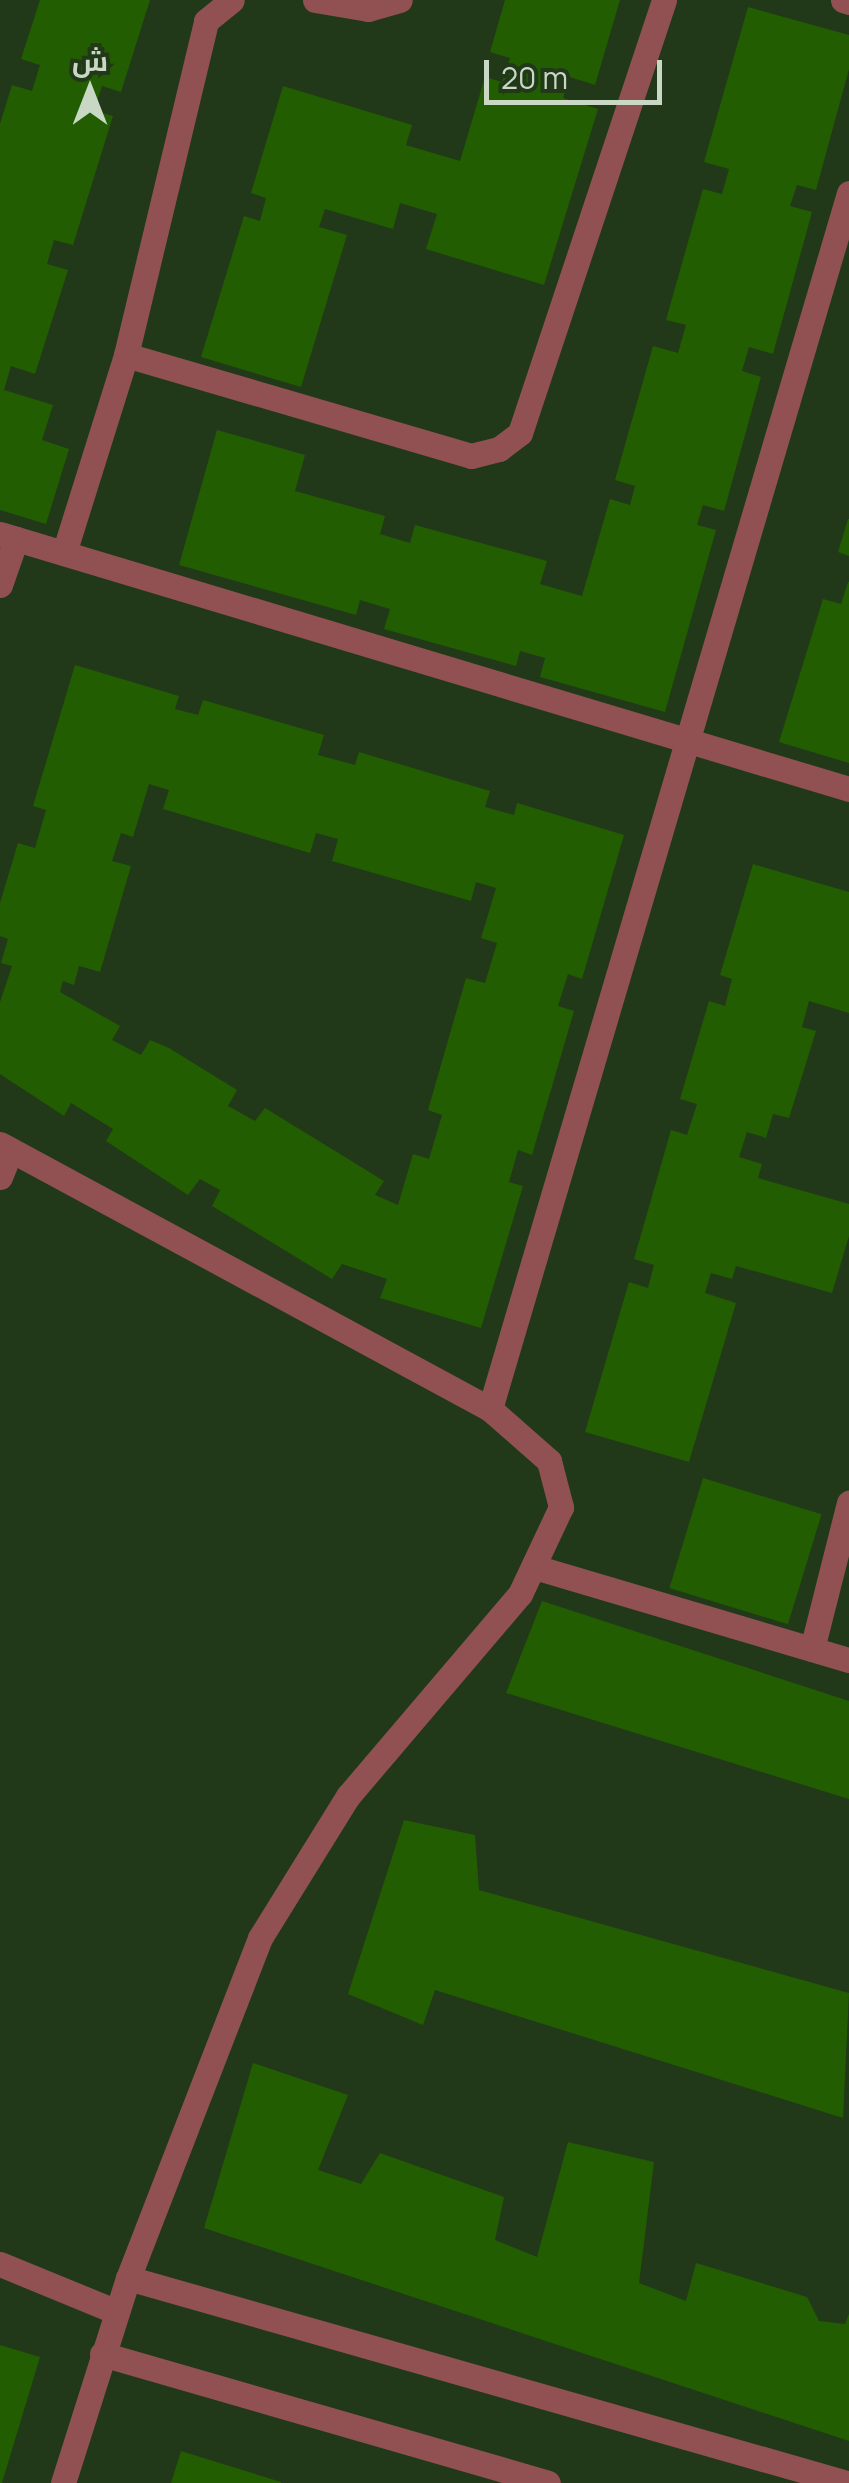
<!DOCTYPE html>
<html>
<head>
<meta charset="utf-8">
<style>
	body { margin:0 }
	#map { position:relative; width:849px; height:2483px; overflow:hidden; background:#213919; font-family:Manrope,Cairo,sans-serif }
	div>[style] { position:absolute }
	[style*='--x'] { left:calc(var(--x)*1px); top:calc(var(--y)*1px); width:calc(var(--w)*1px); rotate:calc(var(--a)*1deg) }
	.building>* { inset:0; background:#225d02; transform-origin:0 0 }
	.pedestrian>* { height:25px; margin:-12.5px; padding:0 12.5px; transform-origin:12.5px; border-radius:12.5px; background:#915153 }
	.minor>* { height:25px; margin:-12.5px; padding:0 12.5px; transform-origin:12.5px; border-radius:12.5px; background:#915153 }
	span { translate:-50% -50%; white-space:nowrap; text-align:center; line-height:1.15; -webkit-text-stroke:8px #213919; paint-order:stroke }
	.north { position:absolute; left:40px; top:40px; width:100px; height:100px; -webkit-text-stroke:8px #213919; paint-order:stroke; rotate:0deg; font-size:28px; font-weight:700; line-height:40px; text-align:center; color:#c9d8c5 }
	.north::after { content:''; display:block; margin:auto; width:35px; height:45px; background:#c9d8c5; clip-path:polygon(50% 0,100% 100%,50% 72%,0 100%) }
	.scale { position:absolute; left:484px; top:60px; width:178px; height:45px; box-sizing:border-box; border:5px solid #c9d8c5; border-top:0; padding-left:12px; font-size:30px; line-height:35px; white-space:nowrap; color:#c9d8c5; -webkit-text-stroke:8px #213919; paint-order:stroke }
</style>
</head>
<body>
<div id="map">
	<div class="building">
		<div style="clip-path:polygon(40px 0,150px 0,121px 92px,102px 86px,94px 111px,113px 116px,73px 245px,54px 240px,47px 264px,68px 270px,35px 374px,11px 366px,4px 390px,53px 405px,42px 440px,69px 449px,46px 524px,0 510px,0 124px,12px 85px,32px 91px,40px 65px,21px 59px)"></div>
		<div style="clip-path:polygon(505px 0,620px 0,595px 85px,570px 77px,563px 98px,598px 109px,544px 285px,426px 249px,437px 214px,400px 203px,393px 229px,325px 209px,319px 227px,347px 235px,301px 387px,201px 357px,244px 216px,260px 221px,266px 198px,251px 193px,283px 86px,412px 125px,406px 145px,460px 161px,485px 77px,502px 82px,510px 58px,490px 52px)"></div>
		<div style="clip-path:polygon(748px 7px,849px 35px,849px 69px,816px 190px,797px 185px,790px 206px,812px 212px,773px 354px,749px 347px,742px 371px,761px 377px,724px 511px,703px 505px,697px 525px,716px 530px,665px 712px,540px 677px,545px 658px,520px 651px,516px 666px,384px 629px,390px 609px,360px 600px,356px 615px,179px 565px,217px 430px,305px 455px,295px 491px,385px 516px,380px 534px,410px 543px,415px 525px,547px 561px,540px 584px,582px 596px,610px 499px,630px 505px,635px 486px,615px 480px,653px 346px,678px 353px,686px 325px,666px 320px,703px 189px,722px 194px,729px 169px,704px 162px)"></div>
		<div style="clip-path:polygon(848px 519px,849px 519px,849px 556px,838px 552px)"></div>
		<div style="clip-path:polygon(848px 582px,849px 582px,849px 763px,779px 742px,823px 599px,841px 604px)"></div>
		<div style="clip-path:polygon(evenodd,75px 665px,179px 696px,175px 709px,198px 715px,203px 700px,324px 735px,318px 755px,355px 765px,359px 752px,490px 791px,485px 807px,514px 815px,517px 803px,624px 835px,582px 979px,568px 974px,558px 1006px,574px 1011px,532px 1155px,518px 1150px,509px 1182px,523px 1186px,481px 1328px,380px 1298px,387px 1279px,342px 1264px,332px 1279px,212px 1206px,220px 1190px,200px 1179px,188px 1195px,106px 1141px,113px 1129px,71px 1103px,64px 1116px,0 1074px,0 1002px,12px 966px,1px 963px,8px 939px,0 936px,0 903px,18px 843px,35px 848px,46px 810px,33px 806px,75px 665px,149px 784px,169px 790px,163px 809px,310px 853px,316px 833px,338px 839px,332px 861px,471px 901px,476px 882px,496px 888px,481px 938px,497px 943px,485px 983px,466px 978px,428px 1110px,442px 1115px,429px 1159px,413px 1154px,398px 1205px,375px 1195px,384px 1181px,265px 1108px,255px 1121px,228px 1106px,237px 1090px,169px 1048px,150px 1040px,141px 1055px,112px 1040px,120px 1026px,60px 992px,63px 981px,74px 985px,79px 966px,100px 972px,131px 866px,112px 861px,121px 833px,133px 837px,149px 784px)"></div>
		<div style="clip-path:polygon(753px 864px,849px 892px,849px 1013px,809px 1001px,802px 1027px,816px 1031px,789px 1118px,773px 1114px,766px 1138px,747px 1132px,739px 1157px,762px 1164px,758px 1178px,849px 1204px,849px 1236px,832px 1293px,736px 1266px,732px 1279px,711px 1273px,705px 1293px,736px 1303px,689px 1462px,585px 1432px,629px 1282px,648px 1288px,654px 1265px,634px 1259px,671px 1130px,687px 1135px,697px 1104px,680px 1099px,709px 1001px,725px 1006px,732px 979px,720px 975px)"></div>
		<div style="left:703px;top:1478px;width:124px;height:115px;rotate:17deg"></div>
		<div style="clip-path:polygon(542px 1601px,849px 1701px,849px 1799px,506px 1693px)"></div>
		<div style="clip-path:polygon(404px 1820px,475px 1835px,479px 1890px,849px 1993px,843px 2118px,435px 1990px,423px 2025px,348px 1994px)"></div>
		<div style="clip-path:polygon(253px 2063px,348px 2095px,318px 2170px,361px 2184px,380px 2153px,504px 2197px,495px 2240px,537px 2257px,568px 2142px,654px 2162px,639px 2283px,686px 2301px,696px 2263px,807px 2297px,819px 2321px,845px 2324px,849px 2314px,849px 2441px,204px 2228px)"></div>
		<div style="clip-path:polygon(0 2345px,40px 2357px,2px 2483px,0 2483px)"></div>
		<div style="clip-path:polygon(181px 2451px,281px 2482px,281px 2483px,171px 2483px)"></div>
	</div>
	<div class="pedestrian">
		<div style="--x:128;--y:2278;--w:748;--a:15.91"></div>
		<div style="--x:102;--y:2354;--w:464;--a:16.1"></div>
	</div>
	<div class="minor">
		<div style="--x:315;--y:0;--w:54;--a:9.6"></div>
		<div style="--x:368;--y:9;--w:33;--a:-16"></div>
		<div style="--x:843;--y:0;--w:6;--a:18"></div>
		<div style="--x:126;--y:355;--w:359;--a:16.3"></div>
		<div style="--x:471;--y:456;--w:29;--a:-14"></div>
		<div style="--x:499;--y:449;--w:26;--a:-37"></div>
		<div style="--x:520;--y:433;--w:456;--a:-71.6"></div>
		<div style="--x:0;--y:534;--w:886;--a:16.72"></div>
		<div style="--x:64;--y:553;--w:207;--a:-72.6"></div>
		<div style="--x:126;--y:355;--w:343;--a:-76.5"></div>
		<div style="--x:206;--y:21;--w:33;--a:-39"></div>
		<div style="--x:0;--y:585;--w:49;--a:-70.8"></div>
		<div style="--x:0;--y:1144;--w:557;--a:28.41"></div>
		<div style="--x:490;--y:1409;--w:79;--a:41.4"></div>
		<div style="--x:549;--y:1461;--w:48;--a:75.4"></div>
		<div style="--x:561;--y:1507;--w:96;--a:115.2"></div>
		<div style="--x:520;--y:1594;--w:265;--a:130.4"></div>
		<div style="--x:348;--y:1796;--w:167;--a:121.8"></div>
		<div style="--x:260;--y:1938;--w:365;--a:111.2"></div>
		<div style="--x:128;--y:2278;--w:215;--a:107.6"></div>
		<div style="--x:0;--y:1177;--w:29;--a:-68"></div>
		<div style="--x:490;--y:1409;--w:1268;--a:-73.55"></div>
		<div style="--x:538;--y:1568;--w:324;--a:16.5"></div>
		<div style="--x:812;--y:1649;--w:151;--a:-75.8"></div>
		<div style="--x:0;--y:2264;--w:126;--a:22.3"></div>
	</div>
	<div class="north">ش</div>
	<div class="scale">20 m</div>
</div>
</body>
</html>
